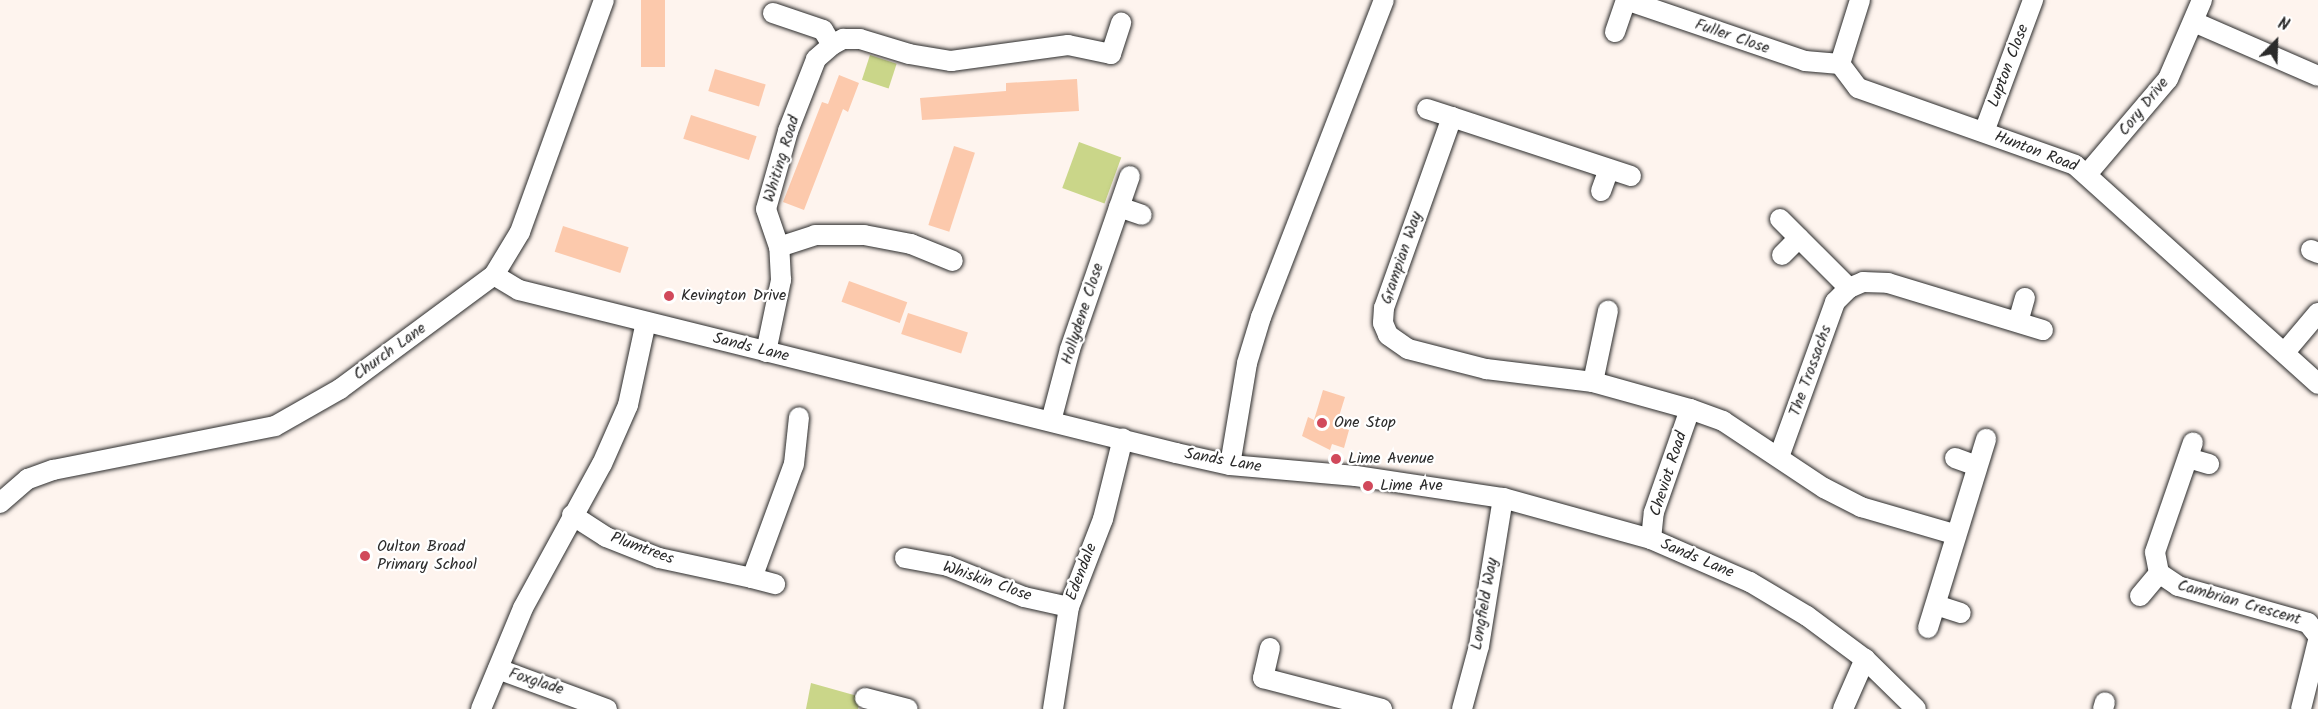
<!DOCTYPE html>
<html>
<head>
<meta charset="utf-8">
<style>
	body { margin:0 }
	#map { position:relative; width:2318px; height:709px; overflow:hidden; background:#fef4ee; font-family:Kalam,sans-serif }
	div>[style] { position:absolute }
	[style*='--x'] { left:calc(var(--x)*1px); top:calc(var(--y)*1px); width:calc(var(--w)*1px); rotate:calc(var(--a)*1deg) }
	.green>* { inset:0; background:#cad689; transform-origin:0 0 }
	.building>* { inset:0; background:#fcc9ac; transform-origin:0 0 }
	.roads { filter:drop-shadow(0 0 2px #2b2b2b) drop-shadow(0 0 2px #2b2b2b) }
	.minor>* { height:20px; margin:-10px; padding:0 10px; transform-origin:10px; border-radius:10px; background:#fff }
	.dots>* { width:16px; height:16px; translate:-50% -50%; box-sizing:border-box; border:3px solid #fff; border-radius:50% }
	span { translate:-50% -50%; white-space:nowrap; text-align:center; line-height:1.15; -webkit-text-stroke:4.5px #fff; paint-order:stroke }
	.street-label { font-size:16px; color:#2b2b2b }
	.poi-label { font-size:16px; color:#2b2b2b }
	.left { translate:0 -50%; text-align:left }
	.north { position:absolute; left:2246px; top:12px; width:60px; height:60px; -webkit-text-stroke:4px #fff; paint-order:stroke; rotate:23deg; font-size:16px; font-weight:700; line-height:24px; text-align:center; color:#2b2b2b }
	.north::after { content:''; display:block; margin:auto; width:21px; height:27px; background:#2b2b2b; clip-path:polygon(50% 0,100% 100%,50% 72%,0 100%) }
</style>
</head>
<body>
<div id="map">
	<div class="green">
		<div style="left:870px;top:55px;width:28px;height:26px;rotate:18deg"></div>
		<div style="left:1079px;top:142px;width:45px;height:49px;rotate:20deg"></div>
		<div style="clip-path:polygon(811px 683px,861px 697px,858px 709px,806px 709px)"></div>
	</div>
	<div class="building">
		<div style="left:641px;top:0;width:24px;height:67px"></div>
		<div style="left:715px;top:69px;width:53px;height:23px;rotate:17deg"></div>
		<div style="clip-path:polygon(839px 75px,859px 83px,848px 112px,843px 109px,804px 210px,783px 202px,822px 102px,828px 104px)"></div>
		<div style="clip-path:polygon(1077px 79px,1079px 111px,922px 120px,920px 98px,1006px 91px,1006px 83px)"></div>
		<div style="left:691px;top:115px;width:69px;height:25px;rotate:18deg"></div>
		<div style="left:954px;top:146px;width:22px;height:83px;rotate:18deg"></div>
		<div style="left:563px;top:226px;width:69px;height:27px;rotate:18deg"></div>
		<div style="left:849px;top:281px;width:62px;height:22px;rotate:20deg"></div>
		<div style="left:908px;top:313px;width:63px;height:22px;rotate:18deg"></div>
		<div style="clip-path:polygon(1323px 390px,1345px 397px,1336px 426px,1349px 430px,1344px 448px,1332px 444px,1330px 450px,1302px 436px,1308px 417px,1314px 420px)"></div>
	</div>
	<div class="roads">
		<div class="minor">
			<div style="--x:1626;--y:0;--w:189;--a:18.8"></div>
			<div style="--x:1805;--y:61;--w:35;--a:5"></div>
			<div style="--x:1860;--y:0;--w:67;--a:107.4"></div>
			<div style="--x:1840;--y:64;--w:30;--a:53"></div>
			<div style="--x:1858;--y:88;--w:230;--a:19.5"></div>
			<div style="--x:2075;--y:165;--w:327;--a:42"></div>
			<div style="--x:773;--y:13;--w:53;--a:18.8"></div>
			<div style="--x:823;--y:30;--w:17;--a:59"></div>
			<div style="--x:832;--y:45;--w:13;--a:-29"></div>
			<div style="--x:843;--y:39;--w:17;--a:0"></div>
			<div style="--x:860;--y:39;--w:51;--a:17"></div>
			<div style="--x:909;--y:54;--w:43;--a:9.5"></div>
			<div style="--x:951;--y:61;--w:118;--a:-7.8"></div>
			<div style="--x:1068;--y:45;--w:44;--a:11.8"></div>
			<div style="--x:1111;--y:54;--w:33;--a:-72"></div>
			<div style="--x:2194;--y:22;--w:135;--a:23.5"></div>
			<div style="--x:1615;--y:32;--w:34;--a:-71"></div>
			<div style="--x:1427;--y:109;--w:26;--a:18"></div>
			<div style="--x:1984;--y:132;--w:141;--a:-69.6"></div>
			<div style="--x:2088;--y:173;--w:123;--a:-49.6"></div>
			<div style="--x:2168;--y:79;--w:86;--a:-66.7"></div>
			<div style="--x:1631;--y:176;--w:188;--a:-161.8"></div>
			<div style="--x:1452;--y:117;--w:203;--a:109.6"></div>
			<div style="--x:1384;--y:308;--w:15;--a:94"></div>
			<div style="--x:1383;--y:323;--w:13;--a:67"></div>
			<div style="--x:1388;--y:335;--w:24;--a:35"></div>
			<div style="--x:1408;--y:349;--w:81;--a:14.4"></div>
			<div style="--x:1486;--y:369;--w:108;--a:6.9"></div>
			<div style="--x:1593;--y:382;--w:101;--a:15.6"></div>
			<div style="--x:1690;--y:409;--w:35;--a:20"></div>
			<div style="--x:1723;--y:421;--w:121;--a:33.6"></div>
			<div style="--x:1824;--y:488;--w:42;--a:27.2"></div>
			<div style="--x:1861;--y:507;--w:97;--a:16.2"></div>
			<div style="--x:1601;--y:191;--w:23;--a:-70"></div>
			<div style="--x:1119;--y:207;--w:24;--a:19"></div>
			<div style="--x:1780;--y:219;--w:98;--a:45"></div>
			<div style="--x:779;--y:247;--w:38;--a:-18"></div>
			<div style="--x:815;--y:235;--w:49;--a:0"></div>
			<div style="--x:864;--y:235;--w:48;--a:10.8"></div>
			<div style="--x:911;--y:244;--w:45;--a:22"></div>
			<div style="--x:2311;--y:250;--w:8;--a:23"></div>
			<div style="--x:1782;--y:255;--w:24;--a:-45"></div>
			<div style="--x:494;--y:275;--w:29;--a:31"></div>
			<div style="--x:519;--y:290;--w:677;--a:13.93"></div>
			<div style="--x:1176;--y:453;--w:55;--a:12.5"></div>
			<div style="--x:1230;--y:465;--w:126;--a:5"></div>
			<div style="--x:1356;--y:476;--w:149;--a:8.5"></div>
			<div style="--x:1503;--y:498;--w:154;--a:15.5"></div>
			<div style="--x:1651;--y:539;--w:108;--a:23.5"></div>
			<div style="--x:1750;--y:582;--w:66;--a:30.8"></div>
			<div style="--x:1807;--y:616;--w:72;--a:36.6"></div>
			<div style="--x:1865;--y:659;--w:71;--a:44.4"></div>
			<div style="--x:2018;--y:322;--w:25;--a:-74"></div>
			<div style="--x:766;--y:352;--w:74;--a:-78.2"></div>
			<div style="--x:781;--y:280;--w:33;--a:-93"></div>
			<div style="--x:779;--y:247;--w:40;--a:-108.9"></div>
			<div style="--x:766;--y:209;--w:81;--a:-74.2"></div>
			<div style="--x:788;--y:131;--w:77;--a:-68.7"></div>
			<div style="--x:816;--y:59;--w:21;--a:-41"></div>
			<div style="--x:2285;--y:352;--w:51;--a:-49.8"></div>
			<div style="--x:1593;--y:382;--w:73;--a:-78.1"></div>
			<div style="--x:1051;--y:421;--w:74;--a:-75.2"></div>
			<div style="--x:1070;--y:349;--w:183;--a:-70.9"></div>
			<div style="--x:1779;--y:457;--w:165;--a:-70.1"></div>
			<div style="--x:1835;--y:302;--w:20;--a:-45"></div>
			<div style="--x:1849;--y:288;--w:15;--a:-23"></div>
			<div style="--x:1863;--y:282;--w:25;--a:2"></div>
			<div style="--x:1888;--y:283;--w:162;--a:16.9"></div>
			<div style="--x:1955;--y:458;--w:23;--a:20"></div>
			<div style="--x:2188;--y:458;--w:22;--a:16"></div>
			<div style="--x:1230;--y:465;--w:103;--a:-80.5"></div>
			<div style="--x:1247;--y:363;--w:48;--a:-73.1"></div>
			<div style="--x:1261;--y:317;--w:340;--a:-68.8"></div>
			<div style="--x:0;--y:503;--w:37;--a:-41"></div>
			<div style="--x:28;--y:479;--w:27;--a:-20"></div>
			<div style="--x:53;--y:470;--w:226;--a:-11.2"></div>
			<div style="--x:275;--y:426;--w:75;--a:-29.6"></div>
			<div style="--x:340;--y:389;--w:192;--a:-36.5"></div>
			<div style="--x:494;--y:275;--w:50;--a:-58.8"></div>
			<div style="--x:520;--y:232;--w:247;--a:-70.1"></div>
			<div style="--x:572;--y:515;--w:40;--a:32.9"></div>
			<div style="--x:606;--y:537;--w:57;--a:21.6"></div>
			<div style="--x:659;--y:558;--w:95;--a:12.1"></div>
			<div style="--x:752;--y:578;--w:121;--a:-69.8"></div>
			<div style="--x:794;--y:464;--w:47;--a:-83.9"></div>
			<div style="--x:1651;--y:539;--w:27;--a:-84"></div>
			<div style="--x:1654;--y:512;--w:109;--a:-70.7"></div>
			<div style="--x:905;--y:558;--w:44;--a:10.5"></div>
			<div style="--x:948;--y:566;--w:82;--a:22.2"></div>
			<div style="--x:1024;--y:597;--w:46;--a:12.5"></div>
			<div style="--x:2159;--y:573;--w:23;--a:34"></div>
			<div style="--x:2178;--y:586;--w:135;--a:15.9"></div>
			<div style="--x:2308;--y:623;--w:16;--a:52"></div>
			<div style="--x:752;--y:578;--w:24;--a:15"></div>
			<div style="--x:2140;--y:596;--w:30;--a:-50"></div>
			<div style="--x:2159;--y:573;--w:21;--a:-101"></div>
			<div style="--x:2155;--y:552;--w:116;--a:-70.9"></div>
			<div style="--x:1936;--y:605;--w:26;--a:18"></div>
			<div style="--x:1928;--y:628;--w:198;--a:-72.9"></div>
			<div style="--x:1270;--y:648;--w:31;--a:103"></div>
			<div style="--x:1263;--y:678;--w:123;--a:14.6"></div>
			<div style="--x:498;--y:669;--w:116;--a:20.2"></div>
			<div style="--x:865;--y:698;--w:44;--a:14.3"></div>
			<div style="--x:481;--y:709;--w:109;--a:-67.4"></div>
			<div style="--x:523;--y:608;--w:164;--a:-61.3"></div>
			<div style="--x:602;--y:464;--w:64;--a:-66.2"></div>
			<div style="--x:628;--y:405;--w:85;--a:-77.8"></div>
			<div style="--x:1053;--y:709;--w:103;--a:-81.1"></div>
			<div style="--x:1069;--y:607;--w:94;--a:-68.9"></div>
			<div style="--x:1103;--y:519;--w:83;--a:-76.1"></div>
			<div style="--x:1462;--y:709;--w:65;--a:-74.9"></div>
			<div style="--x:1479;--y:646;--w:150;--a:-80.8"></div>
			<div style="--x:1843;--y:709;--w:55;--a:-66.3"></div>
			<div style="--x:2103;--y:709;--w:7;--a:-74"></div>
			<div style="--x:2301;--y:709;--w:70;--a:-76"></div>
		</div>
	</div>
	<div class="dots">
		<div style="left:669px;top:296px;background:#d1495b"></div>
		<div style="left:1322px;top:423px;background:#d1495b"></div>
		<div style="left:1336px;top:459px;background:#d1495b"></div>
		<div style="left:1368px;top:486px;background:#d1495b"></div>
		<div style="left:365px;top:556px;background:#d1495b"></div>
	</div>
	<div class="street-label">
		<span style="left:1732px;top:37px;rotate:19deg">Fuller Close</span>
		<span style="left:2009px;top:66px;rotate:-69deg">Lupton Close</span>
		<span style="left:2144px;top:107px;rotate:-51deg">Cory Drive</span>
		<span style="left:2036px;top:152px;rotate:21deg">Hunton Road</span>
		<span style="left:782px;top:159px;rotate:-73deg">Whiting Road</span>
		<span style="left:1402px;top:258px;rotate:-71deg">Grampian Way</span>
		<span style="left:1083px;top:314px;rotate:-72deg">Hollydene Close</span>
		<span style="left:751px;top:348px;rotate:14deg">Sands Lane</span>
		<span style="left:390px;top:352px;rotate:-36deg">Church Lane</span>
		<span style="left:1811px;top:371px;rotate:-70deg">The Trossachs</span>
		<span style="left:1223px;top:461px;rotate:10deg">Sands Lane</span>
		<span style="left:1669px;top:474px;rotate:-72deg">Cheviot Road</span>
		<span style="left:642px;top:549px;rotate:20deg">Plumtrees</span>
		<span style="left:1697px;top:559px;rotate:23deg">Sands Lane</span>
		<span style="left:1082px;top:572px;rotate:-69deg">Edendale</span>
		<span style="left:987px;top:582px;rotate:19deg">Whiskin Close</span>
		<span style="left:2239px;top:603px;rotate:16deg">Cambrian Crescent</span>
		<span style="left:1485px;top:604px;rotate:-80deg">Longfield Way</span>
		<span style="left:536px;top:682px;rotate:18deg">Foxglade</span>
	</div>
	<div class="poi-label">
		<span class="left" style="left:681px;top:296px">Kevington Drive</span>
		<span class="left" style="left:1334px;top:423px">One Stop</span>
		<span class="left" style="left:1348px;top:459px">Lime Avenue</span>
		<span class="left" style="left:1380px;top:486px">Lime Ave</span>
		<span class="left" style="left:377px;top:556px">Oulton Broad<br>Primary School</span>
	</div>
	<div class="north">N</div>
</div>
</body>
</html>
